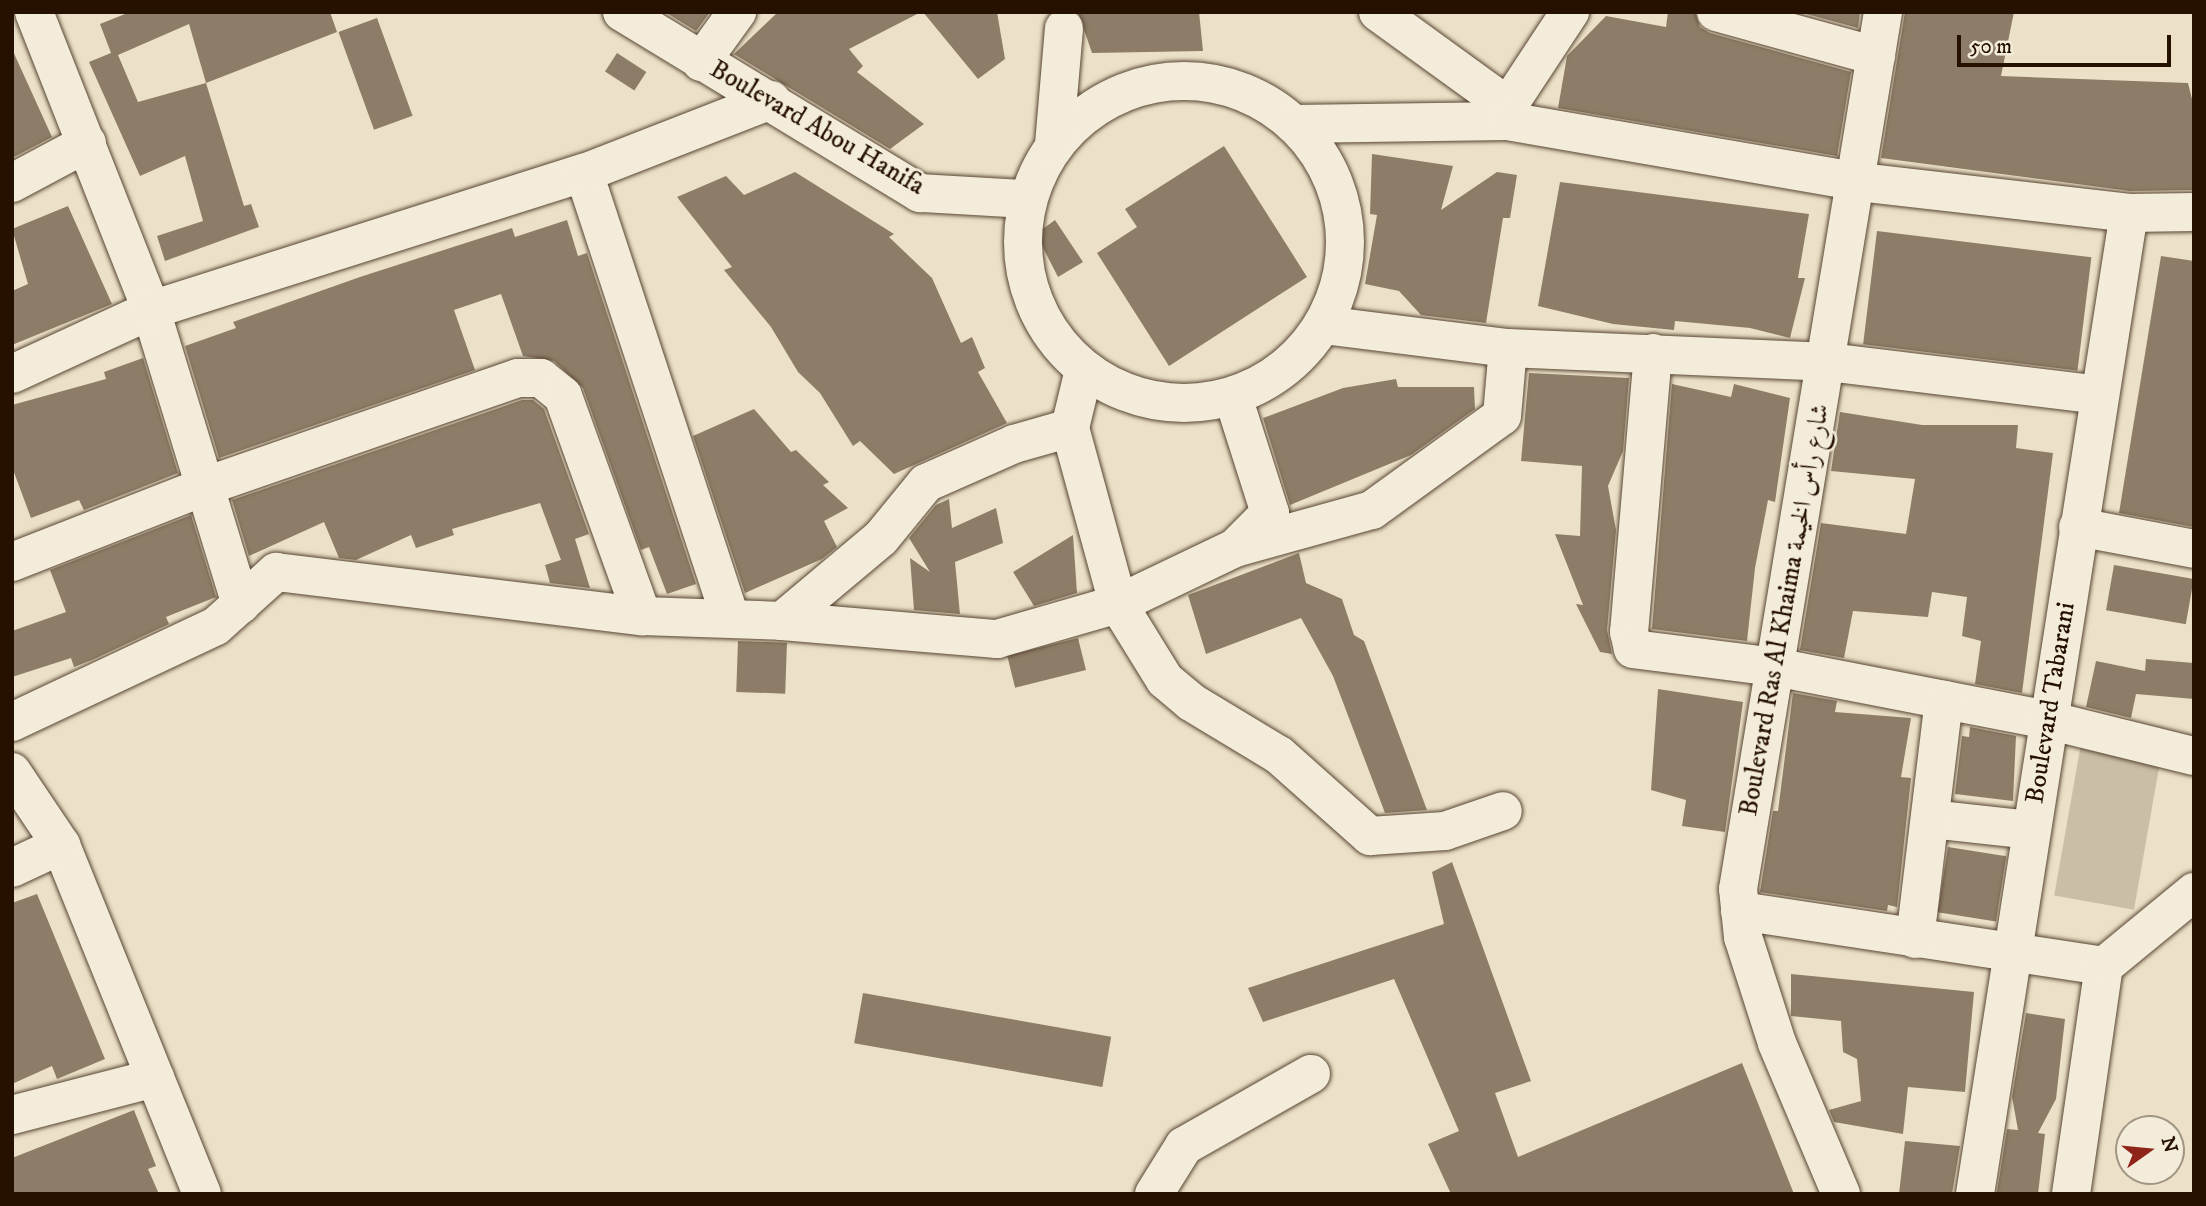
<!DOCTYPE html>
<html>
<head>
<meta charset="utf-8">
<style>
	body { margin:0 }
	#map { position:relative; width:2206px; height:1206px; overflow:hidden; background:#ece1c8; font-family:"IM FELL DW Pica",Amiri,serif }
	div>[style] { position:absolute }
	[style*='--x'] { left:calc(var(--x)*1px); top:calc(var(--y)*1px); width:calc(var(--w)*1px); rotate:calc(var(--a)*1deg) }
	.green>* { inset:0; background:#cabea6; transform-origin:0 0 }
	.building>* { inset:0; background:#8d7d68; transform-origin:0 0 }
	.roads { filter:drop-shadow(0 0 2px #584532) drop-shadow(0 0 2px #584532) }
	.minor>* { height:38px; margin:-19px; padding:0 19px; transform-origin:19px; border-radius:19px; background:#f3ecdb }
	.minor>.ring { margin:-19px; padding:0; box-sizing:content-box; background:none; border:38px solid #f3ecdb; border-radius:50% }
	span { translate:-50% -50%; white-space:nowrap; text-align:center; line-height:1.15; -webkit-text-stroke:5px #f3ecdb; paint-order:stroke }
	.street-label { font-size:26px; color:#261100 }
	.frame { position:absolute; inset:0; border:14px solid #261100; pointer-events:none }
	.north { position:absolute; left:2115px; top:1115px; width:70px; height:70px; box-sizing:border-box; background:#f3ecdb; border:2px solid #a19483; border-radius:50%; rotate:75deg; font-size:19px; font-weight:700; line-height:28px; text-align:center; color:#261100 }
	.north::after { content:''; display:block; margin:auto; width:24px; height:32px; background:#8f2418; clip-path:polygon(50% 0,100% 100%,50% 72%,0 100%) }
	.scale { position:absolute; left:1957px; top:35px; width:214px; height:32px; box-sizing:border-box; border:4px solid #261100; border-top:0; padding-left:9px; font-size:21px; line-height:24px; white-space:nowrap; color:#261100; -webkit-text-stroke:5px #f3ecdb; paint-order:stroke }
</style>
</head>
<body>
<div id="map">
	<div class="green">
		<div style="left:2082px;top:738px;width:81px;height:160px;rotate:10deg"></div>
	</div>
	<div class="building">
		<div style="clip-path:polygon(evenodd,130px 12px,330px 12px,337px 32px,206px 83px,244px 206px,251px 204px,259px 227px,165px 261px,157px 236px,203px 221px,185px 156px,140px 176px,89px 62px,111px 53px,100px 24px,130px 12px,189px 24px,206px 83px,138px 102px,118px 55px,189px 24px)"></div>
		<div style="clip-path:polygon(665px 12px,710px 12px,696px 31px)"></div>
		<div style="clip-path:polygon(778px 12px,921px 12px,849px 49px,863px 66px,857px 72px,924px 124px,890px 149px,734px 54px)"></div>
		<div style="clip-path:polygon(923px 12px,997px 12px,1005px 59px,978px 79px)"></div>
		<div style="clip-path:polygon(1078px 12px,1199px 12px,1203px 51px,1092px 53px)"></div>
		<div style="clip-path:polygon(1668px 12px,1695px 12px,1700px 27px,1710px 33px,1851px 72px,1837px 156px,1558px 108px,1567px 56px,1606px 16px,1666px 27px)"></div>
		<div style="clip-path:polygon(1799px 12px,1860px 12px,1858px 28px)"></div>
		<div style="clip-path:polygon(1905px 12px,2014px 12px,2001px 76px,2188px 83px,2194px 107px,2194px 190px,2130px 191px,1881px 158px)"></div>
		<div style="left:377px;top:18px;width:104px;height:41px;rotate:70deg"></div>
		<div style="clip-path:polygon(12px 49px,52px 137px,12px 158px)"></div>
		<div style="left:617px;top:53px;width:35px;height:22px;rotate:33deg"></div>
		<div style="clip-path:polygon(1224px 146px,1307px 277px,1169px 366px,1097px 253px,1137px 227px,1125px 209px)"></div>
		<div style="clip-path:polygon(1372px 154px,1453px 166px,1441px 210px,1497px 172px,1517px 175px,1510px 218px,1503px 218px,1486px 323px,1421px 315px,1399px 291px,1365px 284px,1377px 215px,1370px 214px)"></div>
		<div style="clip-path:polygon(795px 172px,894px 234px,889px 237px,932px 278px,961px 343px,972px 337px,985px 368px,978px 372px,1007px 423px,894px 474px,860px 441px,853px 446px,820px 393px,798px 372px,771px 327px,724px 270px,732px 267px,677px 197px,726px 176px,744px 195px)"></div>
		<div style="clip-path:polygon(1560px 182px,1809px 214px,1798px 278px,1805px 278px,1790px 338px,1750px 328px,1675px 321px,1674px 330px,1613px 324px,1538px 306px)"></div>
		<div style="clip-path:polygon(68px 206px,112px 304px,12px 345px,12px 291px,28px 284px,12px 229px)"></div>
		<div style="clip-path:polygon(567px 220px,578px 256px,587px 253px,696px 584px,667px 594px,649px 547px,641px 550px,583px 388px,554px 361px,523px 356px,501px 294px,454px 310px,475px 370px,219px 458px,185px 346px,236px 328px,233px 322px,360px 277px,512px 228px,515px 237px)"></div>
		<div style="clip-path:polygon(1055px 220px,1083px 262px,1058px 277px,1039px 240px,1040px 231px)"></div>
		<div style="left:1877px;top:231px;width:216px;height:114px;rotate:7deg"></div>
		<div style="clip-path:polygon(2161px 256px,2194px 261px,2194px 527px,2119px 513px)"></div>
		<div style="clip-path:polygon(143px 358px,178px 473px,84px 510px,79px 500px,31px 518px,12px 467px,12px 405px,106px 379px,104px 372px)"></div>
		<div style="clip-path:polygon(1529px 373px,1629px 378px,1623px 451px,1608px 486px,1616px 530px,1607px 630px,1612px 654px,1600px 652px,1576px 604px,1583px 605px,1555px 534px,1580px 536px,1582px 466px,1521px 461px)"></div>
		<div style="clip-path:polygon(1396px 379px,1398px 387px,1474px 387px,1475px 409px,1411px 455px,1290px 505px,1263px 418px,1343px 388px)"></div>
		<div style="clip-path:polygon(1672px 384px,1731px 397px,1734px 384px,1790px 398px,1775px 502px,1768px 500px,1755px 568px,1747px 641px,1652px 629px)"></div>
		<div style="clip-path:polygon(522px 400px,533px 400px,544px 409px,589px 534px,575px 539px,590px 588px,550px 583px,545px 565px,561px 560px,540px 503px,452px 529px,454px 535px,416px 548px,411px 535px,356px 560px,339px 558px,324px 522px,249px 556px,232px 500px)"></div>
		<div style="clip-path:polygon(754px 409px,791px 452px,796px 450px,829px 482px,823px 485px,848px 508px,824px 521px,837px 547px,822px 559px,745px 593px,693px 436px)"></div>
		<div style="clip-path:polygon(1840px 412px,1922px 425px,2018px 425px,2016px 448px,2053px 453px,2022px 693px,1975px 684px,1981px 641px,1962px 636px,1967px 597px,1932px 592px,1928px 617px,1853px 611px,1844px 658px,1800px 650px,1821px 523px,1906px 534px,1915px 479px,1831px 471px)"></div>
		<div style="clip-path:polygon(949px 499px,952px 528px,996px 508px,1003px 543px,955px 562px,960px 614px,914px 610px,910px 558px,930px 572px,909px 538px,936px 505px)"></div>
		<div style="clip-path:polygon(191px 515px,216px 597px,166px 617px,169px 624px,92px 660px,74px 667px,71px 658px,12px 677px,12px 631px,66px 612px,50px 570px)"></div>
		<div style="clip-path:polygon(1073px 535px,1077px 593px,1034px 606px,1013px 572px)"></div>
		<div style="clip-path:polygon(1299px 553px,1306px 583px,1342px 599px,1354px 635px,1364px 641px,1427px 810px,1385px 813px,1333px 676px,1301px 618px,1206px 654px,1188px 595px)"></div>
		<div style="left:2114px;top:565px;width:81px;height:46px;rotate:10deg"></div>
		<div style="left:1078px;top:638px;width:33px;height:73px;rotate:76deg"></div>
		<div style="left:738px;top:641px;width:49px;height:51px;rotate:2deg"></div>
		<div style="clip-path:polygon(2146px 659px,2194px 663px,2194px 699px,2136px 694px,2131px 718px,2086px 707px,2096px 661px,2145px 671px)"></div>
		<div style="clip-path:polygon(1658px 689px,1743px 702px,1725px 832px,1682px 826px,1686px 800px,1651px 790px)"></div>
		<div style="clip-path:polygon(1793px 693px,1837px 701px,1835px 712px,1911px 718px,1901px 777px,1911px 778px,1897px 907px,1888px 905px,1887px 911px,1760px 892px,1773px 811px,1778px 811px)"></div>
		<div style="clip-path:polygon(1970px 727px,2016px 736px,2013px 801px,1955px 794px,1962px 736px,1969px 737px)"></div>
		<div style="left:1948px;top:847px;width:59px;height:66px;rotate:9deg"></div>
		<div style="clip-path:polygon(1452px 862px,1531px 1081px,1495px 1093px,1518px 1157px,1742px 1063px,1794px 1194px,1451px 1194px,1428px 1144px,1459px 1131px,1394px 979px,1263px 1022px,1248px 988px,1444px 924px,1432px 872px)"></div>
		<div style="clip-path:polygon(37px 894px,105px 1059px,57px 1079px,52px 1066px,12px 1084px,12px 903px)"></div>
		<div style="clip-path:polygon(1791px 974px,1974px 992px,1965px 1092px,1908px 1087px,1903px 1134px,1834px 1122px,1829px 1110px,1861px 1101px,1857px 1059px,1843px 1052px,1841px 1021px,1791px 1016px)"></div>
		<div style="left:863px;top:993px;width:252px;height:51px;rotate:10deg"></div>
		<div style="clip-path:polygon(2026px 1013px,2065px 1019px,2056px 1099px,2038px 1133px,2045px 1134px,2038px 1194px,2006px 1194px,1997px 1192px,2007px 1129px,2018px 1130px,2012px 1097px)"></div>
		<div style="clip-path:polygon(134px 1110px,156px 1166px,148px 1169px,159px 1194px,12px 1194px,12px 1158px)"></div>
		<div style="clip-path:polygon(1905px 1141px,1960px 1146px,1952px 1194px,1899px 1194px)"></div>
	</div>
	<div class="roads">
		<div class="minor">
			<div style="--x:34;--y:12;--w:317;--a:68.5"></div>
			<div style="--x:150;--y:307;--w:311;--a:73"></div>
			<div style="--x:622;--y:12;--w:349;--a:31.3"></div>
			<div style="--x:920;--y:193;--w:105;--a:3.3"></div>
			<div style="--x:1378;--y:12;--w:160;--a:35.9"></div>
			<div style="--x:1716;--y:12;--w:166;--a:15.4"></div>
			<div style="--x:701;--y:62;--w:62;--a:-54.2"></div>
			<div class="ring" style="left:1023px;top:81px;width:284px;height:284px"></div>
			<div style="--x:1507;--y:121;--w:15;--a:-86"></div>
			<div style="--x:1508;--y:106;--w:113;--a:-56.6"></div>
			<div style="--x:1294;--y:124;--w:213;--a:-0.8"></div>
			<div style="--x:1507;--y:121;--w:357;--a:9.8"></div>
			<div style="--x:1859;--y:182;--w:272;--a:6.5"></div>
			<div style="--x:2129;--y:213;--w:65;--a:-0.9"></div>
			<div style="--x:1054;--y:145;--w:117;--a:-85.1"></div>
			<div style="--x:584;--y:173;--w:468;--a:71.8"></div>
			<div style="--x:12;--y:183;--w:85;--a:-28.1"></div>
			<div style="--x:1323;--y:325;--w:186;--a:7.1"></div>
			<div style="--x:1508;--y:348;--w:319;--a:2.5"></div>
			<div style="--x:1827;--y:362;--w:274;--a:6.9"></div>
			<div style="--x:1653;--y:353;--w:280;--a:94.9"></div>
			<div style="--x:1629;--y:632;--w:17;--a:77"></div>
			<div style="--x:1633;--y:649;--w:143;--a:7.2"></div>
			<div style="--x:1775;--y:667;--w:278;--a:11"></div>
			<div style="--x:2048;--y:720;--w:150;--a:13.9"></div>
			<div style="--x:1084;--y:370;--w:60;--a:103.6"></div>
			<div style="--x:1070;--y:428;--w:182;--a:74.7"></div>
			<div style="--x:1118;--y:604;--w:89;--a:58.3"></div>
			<div style="--x:1165;--y:680;--w:34;--a:40"></div>
			<div style="--x:1191;--y:702;--w:103;--a:31.1"></div>
			<div style="--x:1279;--y:755;--w:122;--a:41.7"></div>
			<div style="--x:1370;--y:836;--w:75;--a:-3.8"></div>
			<div style="--x:1445;--y:831;--w:61;--a:-19"></div>
			<div style="--x:12;--y:374;--w:153;--a:-24.7"></div>
			<div style="--x:151;--y:310;--w:454;--a:-17.6"></div>
			<div style="--x:584;--y:173;--w:201;--a:-21.3"></div>
			<div style="--x:1233;--y:397;--w:122;--a:72.3"></div>
			<div style="--x:1270;--y:513;--w:49;--a:135"></div>
			<div style="--x:2078;--y:527;--w:118;--a:10.7"></div>
			<div style="--x:12;--y:562;--w:208;--a:-21.4"></div>
			<div style="--x:206;--y:486;--w:330;--a:-19.1"></div>
			<div style="--x:518;--y:378;--w:23;--a:0"></div>
			<div style="--x:541;--y:378;--w:28;--a:39"></div>
			<div style="--x:563;--y:396;--w:234;--a:70.2"></div>
			<div style="--x:782;--y:621;--w:129;--a:-40"></div>
			<div style="--x:881;--y:538;--w:71;--a:-50.7"></div>
			<div style="--x:926;--y:483;--w:96;--a:-23.9"></div>
			<div style="--x:1014;--y:444;--w:58;--a:-15.9"></div>
			<div style="--x:12;--y:722;--w:225;--a:-25.2"></div>
			<div style="--x:216;--y:626;--w:81;--a:-42"></div>
			<div style="--x:276;--y:572;--w:369;--a:6.9"></div>
			<div style="--x:642;--y:616;--w:140;--a:2"></div>
			<div style="--x:782;--y:621;--w:216;--a:4.8"></div>
			<div style="--x:997;--y:639;--w:126;--a:-16.1"></div>
			<div style="--x:1118;--y:604;--w:130;--a:-25.6"></div>
			<div style="--x:1235;--y:548;--w:142;--a:-15.5"></div>
			<div style="--x:1372;--y:510;--w:160;--a:-35.9"></div>
			<div style="--x:1502;--y:416;--w:68;--a:-85"></div>
			<div style="--x:12;--y:772;--w:88;--a:56.1"></div>
			<div style="--x:61;--y:845;--w:376;--a:68"></div>
			<div style="--x:1930;--y:819;--w:102;--a:6.2"></div>
			<div style="--x:12;--y:868;--w:54;--a:-25.1"></div>
			<div style="--x:1740;--y:911;--w:368;--a:8.6"></div>
			<div style="--x:1915;--y:939;--w:241;--a:-83.1"></div>
			<div style="--x:12;--y:1115;--w:148;--a:-14.5"></div>
			<div style="--x:1154;--y:1194;--w:57;--a:-58"></div>
			<div style="--x:1184;--y:1146;--w:146;--a:-29.6"></div>
			<div style="--x:1841;--y:1194;--w:164;--a:-113"></div>
			<div style="--x:1777;--y:1043;--w:111;--a:-107.8"></div>
			<div style="--x:1743;--y:937;--w:48;--a:-95.9"></div>
			<div style="--x:1738;--y:889;--w:889;--a:-80.61"></div>
			<div style="--x:1975;--y:1194;--w:993;--a:-81.08"></div>
			<div style="--x:2071;--y:1194;--w:230;--a:-81.8"></div>
			<div style="--x:2104;--y:966;--w:117;--a:-39.4"></div>
		</div>
	</div>
	<div class="street-label">
		<span style="left:817px;top:128px;rotate:30deg">Boulevard Abou Hanifa</span>
		<span style="left:1785px;top:610px;rotate:-80deg">Boulevard Ras Al Khaima شارع رأس الخيمة</span>
		<span style="left:2051px;top:703px;rotate:-81deg">Boulevard Tabarani</span>
	</div>
	<div class="frame"></div>
	<div class="north">N</div>
	<div class="scale">50 m</div>
</div>
</body>
</html>
